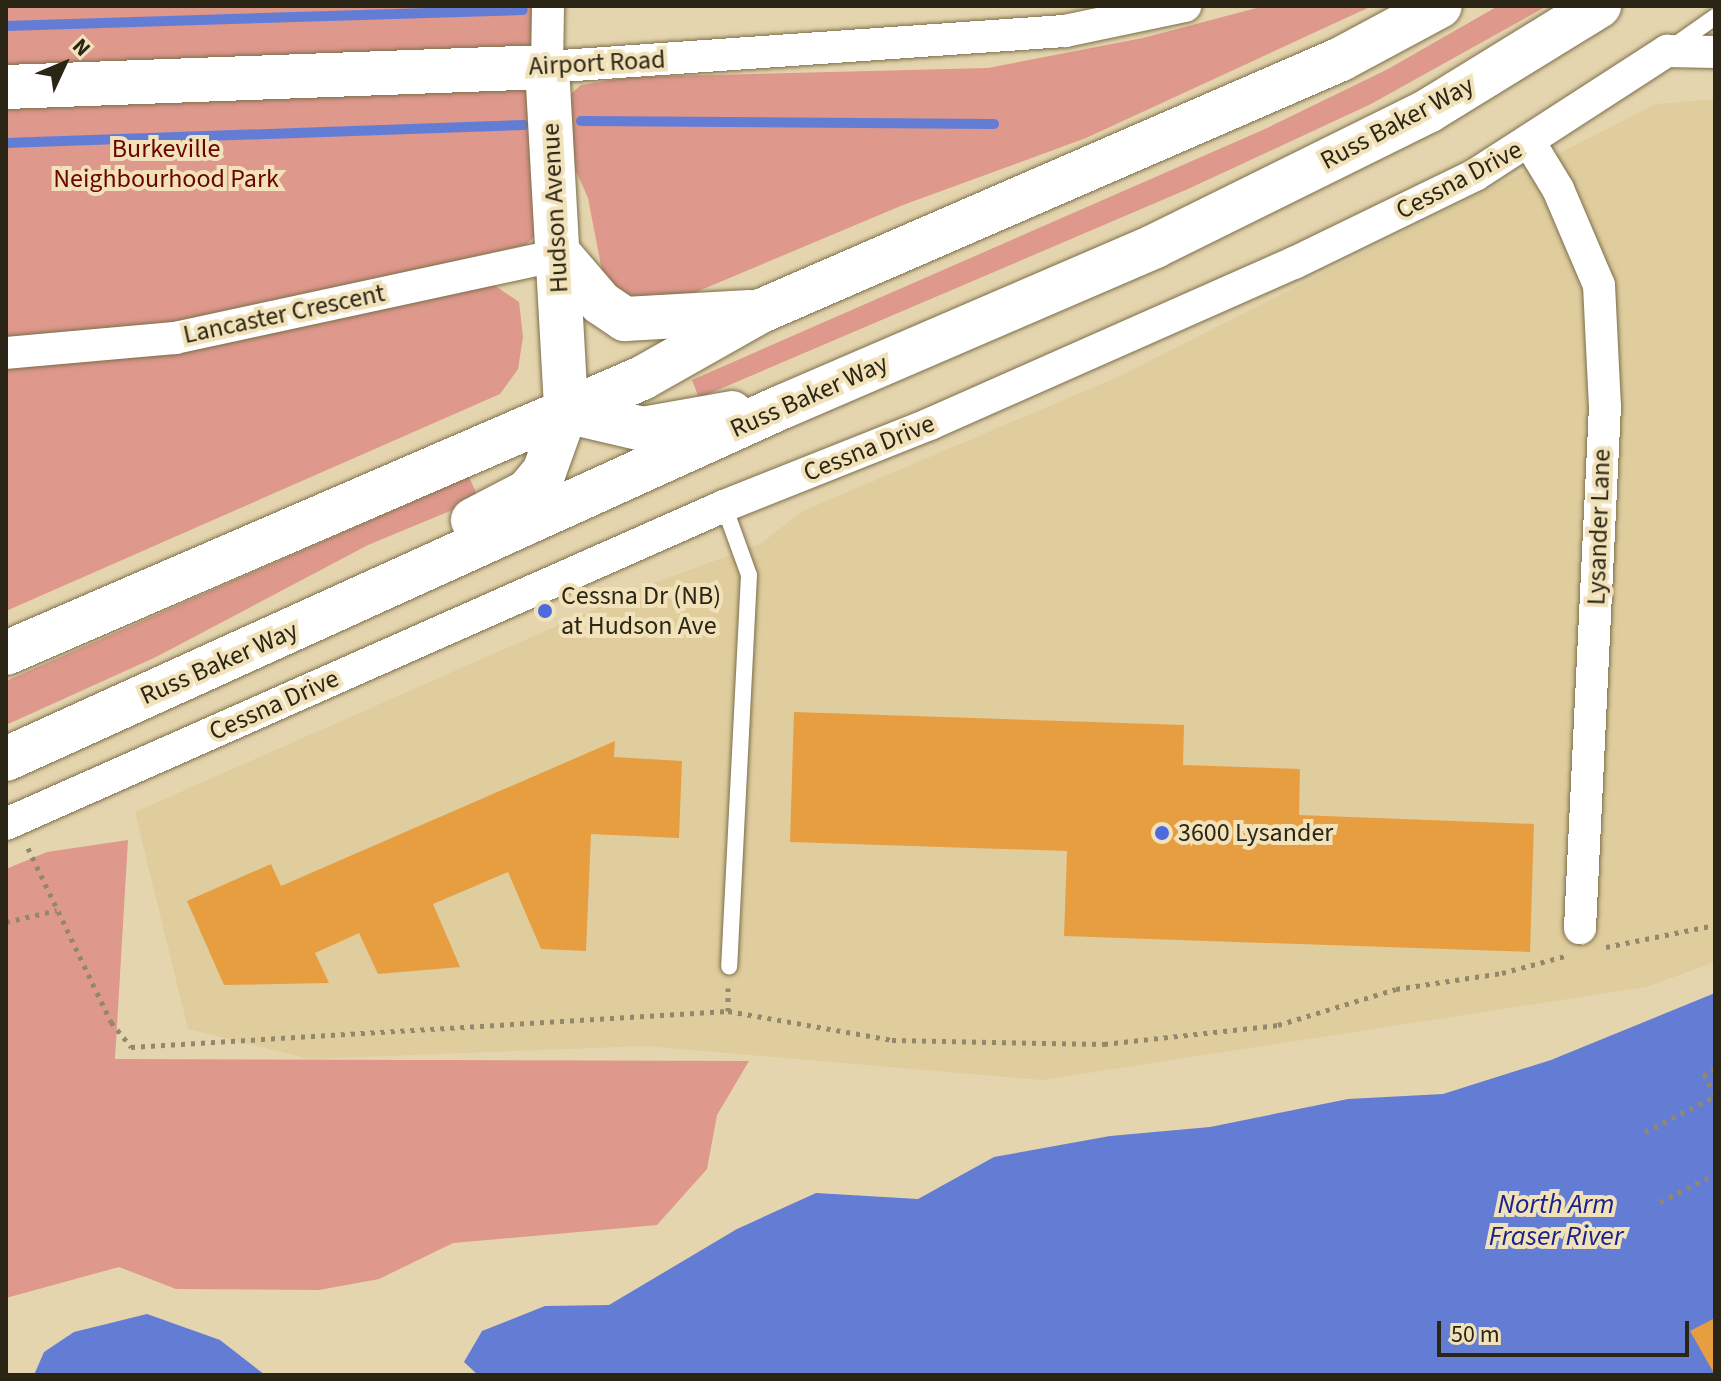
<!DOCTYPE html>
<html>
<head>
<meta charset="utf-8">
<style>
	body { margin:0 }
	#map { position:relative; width:1721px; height:1381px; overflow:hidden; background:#e4d5ae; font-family:"Source Sans 3",sans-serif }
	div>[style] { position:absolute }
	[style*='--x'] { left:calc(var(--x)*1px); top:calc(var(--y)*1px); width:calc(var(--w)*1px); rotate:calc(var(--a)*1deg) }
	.built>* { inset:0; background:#dfcd9e }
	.green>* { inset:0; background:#de988c }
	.water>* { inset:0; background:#637dd5 }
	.stream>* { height:10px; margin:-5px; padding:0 5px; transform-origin:5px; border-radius:5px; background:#637dd5 }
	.building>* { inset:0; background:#e69e41 }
	.path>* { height:5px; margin-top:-2.5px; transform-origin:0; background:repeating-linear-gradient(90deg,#93886c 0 4px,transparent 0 10px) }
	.roads { filter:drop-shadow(0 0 2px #7c6e4a) drop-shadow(0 0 2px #7c6e4a) }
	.lane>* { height:16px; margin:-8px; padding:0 8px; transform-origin:8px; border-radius:8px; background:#fff }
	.street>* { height:32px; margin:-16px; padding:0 16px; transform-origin:16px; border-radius:16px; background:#fff }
	.secondary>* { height:44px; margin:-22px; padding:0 22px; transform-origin:22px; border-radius:22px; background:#fff }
	.dots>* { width:22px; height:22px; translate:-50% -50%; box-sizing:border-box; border:4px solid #f1e2ba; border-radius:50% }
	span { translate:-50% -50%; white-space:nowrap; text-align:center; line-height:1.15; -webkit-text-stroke:8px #f1e2ba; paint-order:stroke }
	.street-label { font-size:26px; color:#2b2516 }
	.park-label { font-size:26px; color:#6c0502 }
	.poi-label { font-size:26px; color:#2b2516 }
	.left { translate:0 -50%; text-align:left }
	.water-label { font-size:28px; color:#192289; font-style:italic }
	.frame { position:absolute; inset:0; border:8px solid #2b2516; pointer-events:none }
	.north { position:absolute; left:24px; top:24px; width:80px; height:80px; -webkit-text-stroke:6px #f1e2ba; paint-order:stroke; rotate:46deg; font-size:22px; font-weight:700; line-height:32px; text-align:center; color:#2b2516 }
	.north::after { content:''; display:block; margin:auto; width:28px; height:36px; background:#2b2516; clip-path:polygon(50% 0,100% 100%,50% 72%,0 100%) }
	.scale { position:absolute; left:1437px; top:1321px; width:252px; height:36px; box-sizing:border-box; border:4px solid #2b2516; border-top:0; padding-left:10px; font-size:24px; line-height:28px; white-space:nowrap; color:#2b2516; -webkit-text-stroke:6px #f1e2ba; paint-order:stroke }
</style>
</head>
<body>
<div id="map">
	<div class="built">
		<div style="clip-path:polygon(1715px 99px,1715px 962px,1646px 987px,1042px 1080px,645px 1046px,310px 1059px,188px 1029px,135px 812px,654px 583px,760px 544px,803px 511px,1122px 375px,1656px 104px)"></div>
	</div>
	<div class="green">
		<div style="clip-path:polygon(6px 6px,536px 6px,547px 224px,526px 245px,164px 326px,6px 339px)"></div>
		<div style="clip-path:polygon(1264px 6px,1372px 6px,1086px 138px,903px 205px,677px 300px,629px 299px,603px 276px,588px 198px,573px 164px,569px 110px,572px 93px,581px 85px,631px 77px,988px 68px,1143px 38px)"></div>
		<div style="clip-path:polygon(1498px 6px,1547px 6px,1371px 104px,1188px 189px,699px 398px,692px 380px,1265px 129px,1388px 69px)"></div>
		<div style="clip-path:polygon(494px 285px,519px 302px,523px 337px,518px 369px,500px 394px,6px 611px,6px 367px)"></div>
		<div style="clip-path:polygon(469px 477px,479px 499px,368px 545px,156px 657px,6px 725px,6px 681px)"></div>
		<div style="clip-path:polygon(128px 840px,115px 1059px,749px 1061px,717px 1115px,707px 1169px,657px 1225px,453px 1243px,379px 1279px,319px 1290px,176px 1289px,119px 1267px,6px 1298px,6px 869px,47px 852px)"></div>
	</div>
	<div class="water">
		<div style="clip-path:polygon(1715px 993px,1715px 1375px,478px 1375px,464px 1362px,482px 1331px,545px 1306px,609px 1305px,737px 1229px,816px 1193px,918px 1199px,994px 1157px,1110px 1136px,1210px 1127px,1348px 1099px,1443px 1094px,1551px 1060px)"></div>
		<div style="clip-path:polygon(147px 1314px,220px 1340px,265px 1375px,34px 1375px,44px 1352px,74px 1332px)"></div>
	</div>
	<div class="stream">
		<div style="--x:6;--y:26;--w:517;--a:-1.77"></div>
		<div style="--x:581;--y:121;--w:413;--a:0.4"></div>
		<div style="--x:6;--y:143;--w:518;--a:-1.99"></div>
	</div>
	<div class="building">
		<div style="clip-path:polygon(794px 712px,1184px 725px,1183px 765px,1300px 769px,1299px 815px,1534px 824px,1530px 952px,1064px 936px,1067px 851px,790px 842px)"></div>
		<div style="clip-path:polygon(615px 741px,614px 757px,682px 761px,679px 838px,591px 834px,586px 951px,541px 949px,508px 872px,433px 904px,460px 967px,378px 974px,359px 933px,315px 953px,329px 983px,224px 985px,187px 901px,271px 864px,281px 886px)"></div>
		<div style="clip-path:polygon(1715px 1318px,1715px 1375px,1690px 1331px)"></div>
	</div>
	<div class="path">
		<div style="--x:28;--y:848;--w:193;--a:64.5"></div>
		<div style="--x:111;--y:1022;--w:32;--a:51"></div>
		<div style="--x:131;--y:1047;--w:598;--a:-3.45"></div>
		<div style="--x:728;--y:1011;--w:167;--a:10"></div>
		<div style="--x:892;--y:1040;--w:212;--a:1.1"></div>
		<div style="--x:1104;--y:1044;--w:175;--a:-6.2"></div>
		<div style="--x:1278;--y:1025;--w:123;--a:-17"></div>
		<div style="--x:1396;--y:989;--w:107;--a:-8.6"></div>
		<div style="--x:1502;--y:973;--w:65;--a:-15.1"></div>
		<div style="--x:6;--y:922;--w:52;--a:-13.2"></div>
		<div style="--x:1606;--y:947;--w:111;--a:-11.4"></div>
		<div style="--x:728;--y:1011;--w:23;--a:-90"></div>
		<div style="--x:1715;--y:1069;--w:12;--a:156"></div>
		<div style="--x:1704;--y:1074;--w:25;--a:63"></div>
		<div style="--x:1645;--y:1132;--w:79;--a:-27.2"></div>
		<div style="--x:1660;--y:1202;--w:62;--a:-27"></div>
	</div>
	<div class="roads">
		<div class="lane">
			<div style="--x:1671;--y:48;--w:54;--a:-35.2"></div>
			<div style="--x:724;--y:506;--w:73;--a:70.1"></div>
			<div style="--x:749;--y:575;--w:392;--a:92.9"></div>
		</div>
		<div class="street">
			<div style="--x:548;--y:6;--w:61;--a:90.9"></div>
			<div style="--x:547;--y:67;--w:519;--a:-3.98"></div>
			<div style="--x:1065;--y:31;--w:123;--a:-11.8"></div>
			<div style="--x:1530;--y:143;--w:54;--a:58.7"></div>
			<div style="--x:1558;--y:189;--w:104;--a:66.9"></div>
			<div style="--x:1599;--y:285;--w:121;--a:87.2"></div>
			<div style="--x:1605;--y:406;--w:523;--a:92.74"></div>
			<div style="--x:6;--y:353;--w:170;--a:-5.1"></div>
			<div style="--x:175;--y:338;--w:394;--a:-12.2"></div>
			<div style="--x:6;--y:824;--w:785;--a:-23.89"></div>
			<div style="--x:724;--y:506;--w:222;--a:-21.7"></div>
			<div style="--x:930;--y:424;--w:398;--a:-23.9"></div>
			<div style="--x:1294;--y:263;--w:201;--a:-25.9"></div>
			<div style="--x:1475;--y:175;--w:229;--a:-32.9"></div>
			<div style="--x:1667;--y:51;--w:48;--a:1.2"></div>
		</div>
		<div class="secondary">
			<div style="--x:6;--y:87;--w:541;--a:-2.12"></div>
			<div style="--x:547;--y:67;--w:345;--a:86.8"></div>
			<div style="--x:566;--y:411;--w:65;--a:109.8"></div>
			<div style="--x:544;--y:472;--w:26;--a:130"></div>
			<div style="--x:527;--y:492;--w:61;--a:152.6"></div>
			<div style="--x:560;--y:255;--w:63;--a:49.5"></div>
			<div style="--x:601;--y:303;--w:29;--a:34"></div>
			<div style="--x:625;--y:319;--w:125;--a:-3.2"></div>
			<div style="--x:566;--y:411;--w:79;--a:13.2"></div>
			<div style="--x:643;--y:429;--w:90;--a:-10.2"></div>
			<div style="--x:6;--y:653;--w:693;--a:-23.38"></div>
			<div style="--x:642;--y:378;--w:137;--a:-29.4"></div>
			<div style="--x:761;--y:311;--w:632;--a:-23.48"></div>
			<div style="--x:1341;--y:59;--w:112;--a:-28.2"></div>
			<div style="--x:6;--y:759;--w:854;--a:-24.41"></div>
			<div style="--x:784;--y:406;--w:404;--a:-23.3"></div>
			<div style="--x:1155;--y:246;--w:305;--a:-26.3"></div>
			<div style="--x:1428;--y:111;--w:201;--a:-31.6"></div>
		</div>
	</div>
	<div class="dots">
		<div style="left:545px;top:611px;background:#4e6adf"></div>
		<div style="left:1162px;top:833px;background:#4e6adf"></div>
	</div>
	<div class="street-label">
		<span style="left:597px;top:63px;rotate:-3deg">Airport Road</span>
		<span style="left:1397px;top:123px;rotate:-28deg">Russ Baker Way</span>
		<span style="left:1459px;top:180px;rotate:-28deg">Cessna Drive</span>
		<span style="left:555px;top:208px;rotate:-93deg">Hudson Avenue</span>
		<span style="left:284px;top:314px;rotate:-12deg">Lancaster Crescent</span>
		<span style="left:809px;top:396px;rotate:-24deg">Russ Baker Way</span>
		<span style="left:869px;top:448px;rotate:-22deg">Cessna Drive</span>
		<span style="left:1599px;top:527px;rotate:-88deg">Lysander Lane</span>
		<span style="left:219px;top:663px;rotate:-24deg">Russ Baker Way</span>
		<span style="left:274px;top:705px;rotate:-24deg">Cessna Drive</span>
	</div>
	<div class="park-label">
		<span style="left:166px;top:164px">Burkeville<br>Neighbourhood Park</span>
	</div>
	<div class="poi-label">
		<span class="left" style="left:561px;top:611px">Cessna Dr (NB)<br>at Hudson Ave</span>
		<span class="left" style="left:1178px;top:833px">3600 Lysander</span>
	</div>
	<div class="water-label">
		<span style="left:1556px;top:1220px">North Arm<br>Fraser River</span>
	</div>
	<div class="frame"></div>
	<div class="north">N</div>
	<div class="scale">50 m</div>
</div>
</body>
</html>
